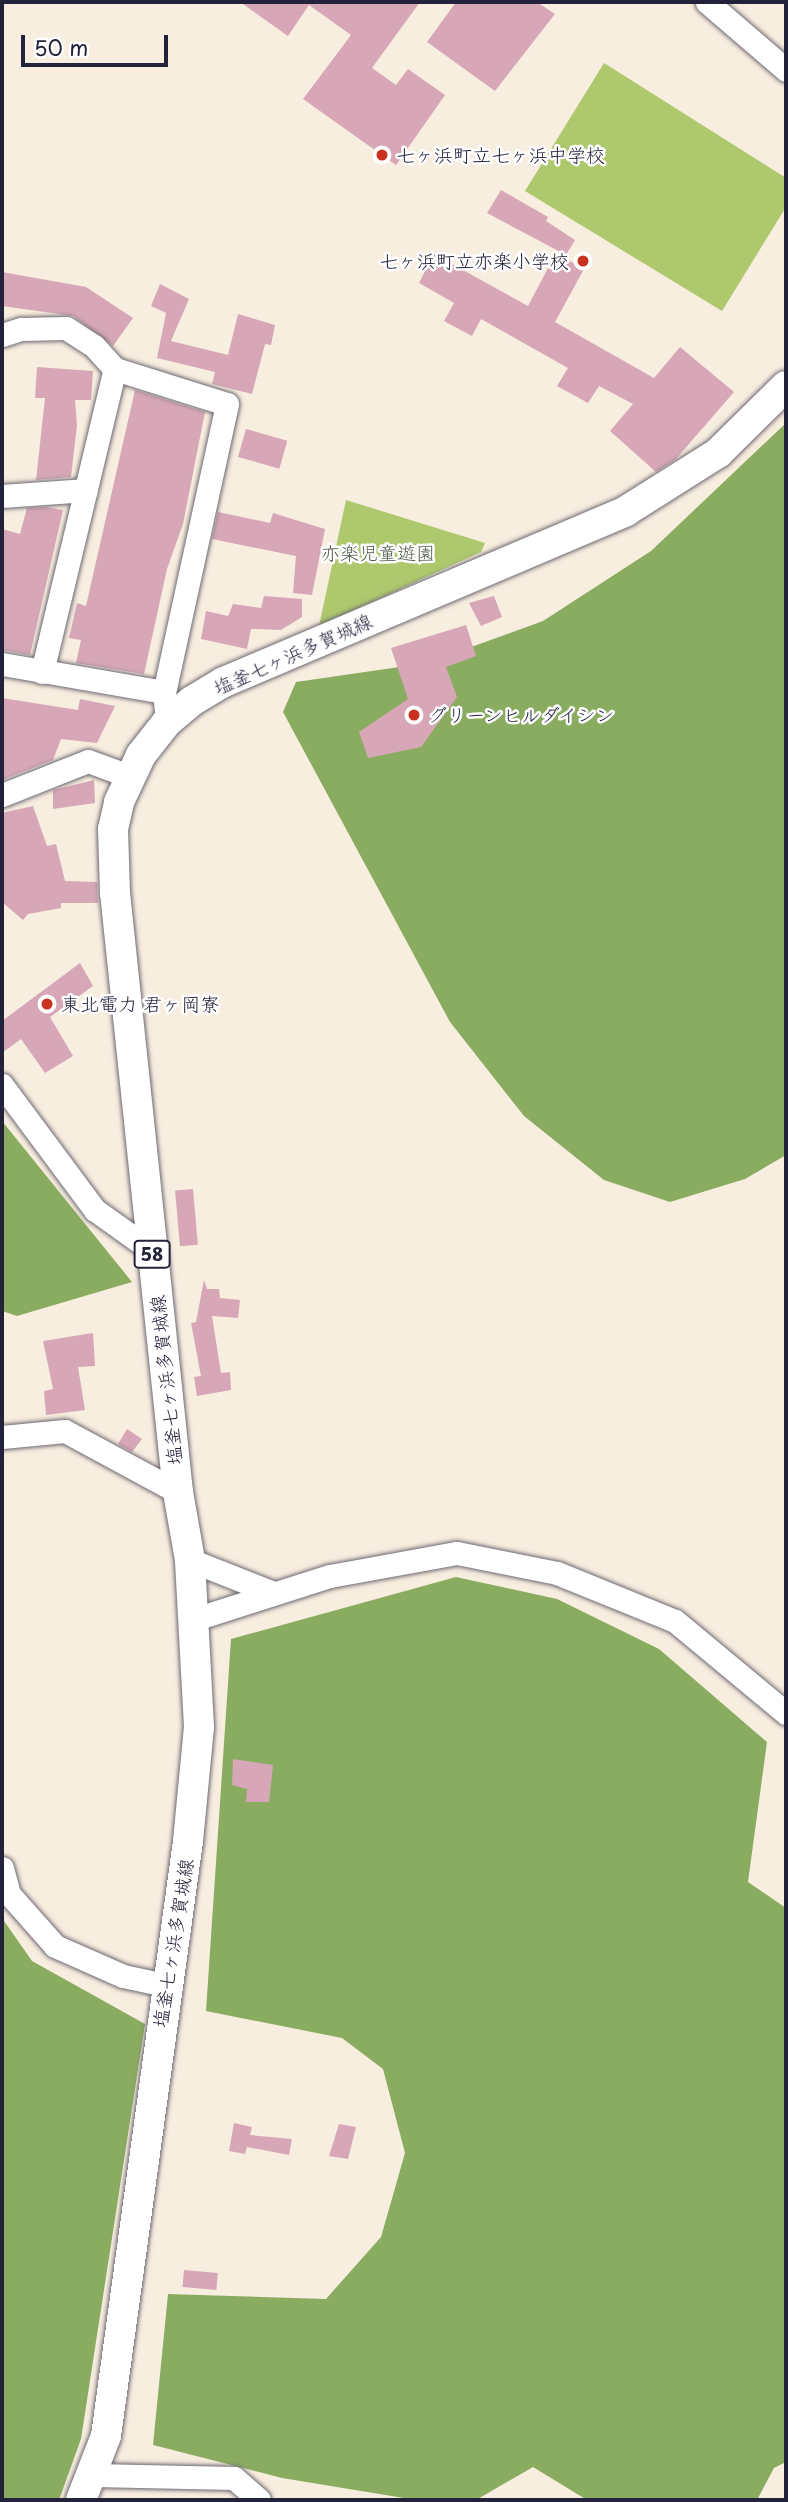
<!DOCTYPE html>
<html>
<head>
<meta charset="utf-8">
<style>
	body { margin:0 }
	#map { position:relative; width:788px; height:2502px; overflow:hidden; background:#f8eedf; font-family:"Playpen Sans","Klee One",sans-serif }
	div>[style] { position:absolute }
	[style*='--x'] { left:calc(var(--x)*1px); top:calc(var(--y)*1px); width:calc(var(--w)*1px); rotate:calc(var(--a)*1deg) }
	.green>* { inset:0; background:#aec86e }
	.forest>* { inset:0; background:#8aac61 }
	.building>* { inset:0; background:#d7a7b7; transform-origin:0 0 }
	.roads { filter:drop-shadow(0 0 2px #6d6974) drop-shadow(0 0 2px #6d6974) }
	.minor>* { height:23px; margin:-11.5px; padding:0 11.5px; transform-origin:11.5px; border-radius:11.5px; background:#fff }
	.major>* { height:30px; margin:-15px; padding:0 15px; transform-origin:15px; border-radius:15px; background:#fff }
	.dots>* { width:19px; height:19px; translate:-50% -50%; box-sizing:border-box; border:4px solid #fff; border-radius:50% }
	span { translate:-50% -50%; white-space:nowrap; text-align:center; line-height:1.15; -webkit-text-stroke:5px #fff; paint-order:stroke }
	.shield-label span { padding:2px 5px; background:#fff; border:2px solid; border-radius:5px; -webkit-text-stroke-width:0 }
	.shield-label { font-size:18px; color:#22223b; font-weight:700 }
	.poi-label { font-size:19px; color:#22223b }
	.left { translate:0 -50%; text-align:left }
	.right { translate:-100% -50%; text-align:right }
	.park-label { font-size:19px; color:#535c4d }
	.street-label { font-size:19px; color:#22223b }
	.frame { position:absolute; inset:0; border:4px solid #22223b; pointer-events:none }
	.scale { position:absolute; left:21px; top:35px; width:147px; height:32px; box-sizing:border-box; border:4px solid #22223b; border-top:0; padding-left:9px; font-size:21px; line-height:24px; white-space:nowrap; color:#22223b; -webkit-text-stroke:5px #fff; paint-order:stroke }
</style>
</head>
<body>
<div id="map">
	<div class="green">
		<div style="clip-path:polygon(604px 63px,786px 178px,786px 207px,722px 311px,525px 191px)"></div>
		<div style="clip-path:polygon(346px 500px,485px 543px,481px 552px,319px 626px)"></div>
	</div>
	<div class="forest">
		<div style="clip-path:polygon(786px 423px,786px 1155px,745px 1179px,670px 1202px,604px 1180px,524px 1116px,450px 1022px,283px 712px,296px 682px,427px 663px,543px 621px,651px 551px)"></div>
		<div style="clip-path:polygon(2px 1121px,132px 1282px,17px 1316px,2px 1311px)"></div>
		<div style="clip-path:polygon(456px 1577px,557px 1599px,659px 1649px,767px 1742px,748px 1882px,786px 1908px,786px 2462px,774px 2468px,757px 2500px,587px 2500px,533px 2467px,476px 2500px,416px 2500px,282px 2478px,153px 2445px,168px 2294px,326px 2299px,381px 2237px,405px 2153px,383px 2069px,342px 2038px,206px 2011px,231px 1639px)"></div>
		<div style="clip-path:polygon(2px 1918px,32px 1961px,145px 2024px,81px 2439px,59px 2500px,2px 2500px)"></div>
	</div>
	<div class="building">
		<div style="clip-path:polygon(240px 2px,420px 2px,372px 68px,396px 85px,408px 69px,445px 95px,396px 165px,303px 99px,351px 35px,309px 5px,288px 36px)"></div>
		<div style="clip-path:polygon(456px 2px,537px 2px,555px 14px,495px 91px,427px 42px)"></div>
		<div style="clip-path:polygon(501px 190px,548px 217px,546px 221px,575px 240px,566px 255px,487px 213px)"></div>
		<div style="clip-path:polygon(556px 253px,584px 269px,555px 322px,654px 378px,680px 347px,734px 392px,676px 459px,656px 472px,610px 431px,633px 404px,599px 386px,588px 403px,557px 386px,568px 368px,481px 319px,472px 336px,444px 321px,454px 303px,419px 283px,434px 254px,528px 306px)"></div>
		<div style="clip-path:polygon(2px 272px,86px 287px,133px 318px,113px 346px,73px 316px,2px 306px)"></div>
		<div style="clip-path:polygon(160px 284px,189px 299px,171px 341px,228px 355px,238px 314px,275px 325px,271px 345px,265px 344px,252px 394px,212px 384px,215px 372px,157px 358px,166px 313px,151px 306px)"></div>
		<div style="clip-path:polygon(37px 367px,93px 371px,91px 400px,75px 400px,77px 425px,71px 477px,36px 480px,45px 398px,35px 398px)"></div>
		<div style="clip-path:polygon(135px 390px,205px 412px,183px 524px,167px 569px,144px 674px,76px 663px,81px 640px,69px 638px,77px 603px,86px 606px)"></div>
		<div style="left:246px;top:429px;width:43px;height:29px;rotate:16deg"></div>
		<div style="clip-path:polygon(46px 507px,63px 510px,30px 655px,2px 650px,2px 529px,20px 534px,27px 508px)"></div>
		<div style="clip-path:polygon(218px 512px,270px 523px,273px 513px,325px 529px,312px 595px,293px 593px,296px 556px,212px 539px)"></div>
		<div style="clip-path:polygon(264px 596px,302px 599px,302px 617px,281px 630px,251px 629px,247px 649px,201px 639px,206px 611px,228px 616px,233px 604px,261px 608px)"></div>
		<div style="clip-path:polygon(494px 596px,502px 617px,481px 626px,469px 603px)"></div>
		<div style="clip-path:polygon(466px 625px,476px 656px,446px 667px,457px 697px,421px 747px,368px 758px,359px 732px,408px 699px,391px 648px)"></div>
		<div style="clip-path:polygon(2px 698px,78px 710px,80px 699px,115px 706px,97px 743px,61px 739px,53px 760px,2px 780px)"></div>
		<div style="clip-path:polygon(94px 780px,95px 803px,53px 809px,53px 790px)"></div>
		<div style="clip-path:polygon(33px 806px,47px 846px,56px 844px,65px 881px,97px 882px,98px 903px,61px 903px,61px 908px,28px 914px,23px 920px,2px 902px,2px 813px)"></div>
		<div style="clip-path:polygon(80px 963px,93px 986px,50px 1017px,73px 1056px,45px 1073px,21px 1039px,2px 1053px,2px 1021px)"></div>
		<div style="left:193px;top:1189px;width:56px;height:18px;rotate:85deg"></div>
		<div style="clip-path:polygon(204px 1280px,207px 1289px,219px 1289px,220px 1298px,240px 1300px,238px 1318px,212px 1316px,221px 1373px,230px 1372px,231px 1390px,197px 1396px,194px 1377px,201px 1376px,191px 1323px,196px 1322px)"></div>
		<div style="clip-path:polygon(93px 1333px,95px 1366px,78px 1367px,85px 1410px,46px 1415px,44px 1391px,53px 1389px,43px 1341px)"></div>
		<div style="clip-path:polygon(127px 1429px,142px 1439px,132px 1452px,118px 1444px)"></div>
		<div style="clip-path:polygon(233px 1759px,273px 1765px,269px 1802px,246px 1802px,247px 1789px,232px 1785px)"></div>
		<div style="clip-path:polygon(234px 2123px,252px 2127px,250px 2135px,292px 2139px,289px 2155px,247px 2147px,245px 2154px,229px 2151px)"></div>
		<div style="clip-path:polygon(339px 2124px,356px 2127px,348px 2159px,329px 2156px)"></div>
		<div style="left:184px;top:2270px;width:34px;height:17px;rotate:5deg"></div>
	</div>
	<div class="roads">
		<div class="minor">
			<div style="--x:707;--y:2;--w:104;--a:40.7"></div>
			<div style="--x:2;--y:335;--w:20;--a:-18"></div>
			<div style="--x:21;--y:329;--w:45;--a:-1.3"></div>
			<div style="--x:66;--y:328;--w:33;--a:33"></div>
			<div style="--x:94;--y:346;--w:31;--a:48"></div>
			<div style="--x:2;--y:496;--w:84;--a:-4.1"></div>
			<div style="--x:2;--y:664;--w:164;--a:9.8"></div>
			<div style="--x:42;--y:672;--w:312;--a:-76.5"></div>
			<div style="--x:115;--y:369;--w:117;--a:17.4"></div>
			<div style="--x:227;--y:404;--w:295;--a:102.3"></div>
			<div style="--x:164;--y:692;--w:30;--a:84"></div>
			<div style="--x:2;--y:795;--w:92;--a:-21.6"></div>
			<div style="--x:88;--y:761;--w:44;--a:20.1"></div>
			<div style="--x:2;--y:1085;--w:156;--a:53.4"></div>
			<div style="--x:95;--y:1210;--w:69;--a:35.5"></div>
			<div style="--x:2;--y:1437;--w:63;--a:-5.4"></div>
			<div style="--x:65;--y:1431;--w:128;--a:28.4"></div>
			<div style="--x:190;--y:1560;--w:87;--a:21.6"></div>
			<div style="--x:195;--y:1619;--w:142;--a:-17.7"></div>
			<div style="--x:330;--y:1576;--w:129;--a:-10.3"></div>
			<div style="--x:457;--y:1553;--w:102;--a:11.3"></div>
			<div style="--x:557;--y:1573;--w:127;--a:22.1"></div>
			<div style="--x:675;--y:1621;--w:144;--a:39.7"></div>
			<div style="--x:2;--y:1868;--w:27;--a:75"></div>
			<div style="--x:9;--y:1894;--w:69;--a:48.5"></div>
			<div style="--x:55;--y:1946;--w:74;--a:23.8"></div>
			<div style="--x:123;--y:1976;--w:43;--a:12.1"></div>
			<div style="--x:93;--y:2475;--w:141;--a:1.2"></div>
			<div style="--x:234;--y:2478;--w:33;--a:41"></div>
		</div>
		<div class="major">
			<div style="--x:81;--y:2500;--w:69;--a:-68.7"></div>
			<div style="--x:106;--y:2436;--w:601;--a:-82.15"></div>
			<div style="--x:188;--y:1841;--w:115;--a:-84.5"></div>
			<div style="--x:199;--y:1727;--w:167;--a:-93.1"></div>
			<div style="--x:190;--y:1560;--w:69;--a:-100"></div>
			<div style="--x:178;--y:1492;--w:602;--a:-96"></div>
			<div style="--x:115;--y:893;--w:64;--a:-91.8"></div>
			<div style="--x:113;--y:829;--w:28;--a:-77"></div>
			<div style="--x:119;--y:802;--w:52;--a:-64.9"></div>
			<div style="--x:141;--y:755;--w:42;--a:-51.8"></div>
			<div style="--x:167;--y:722;--w:33;--a:-40"></div>
			<div style="--x:192;--y:701;--w:37;--a:-31"></div>
			<div style="--x:224;--y:682;--w:437;--a:-23"></div>
			<div style="--x:626;--y:511;--w:109;--a:-32.2"></div>
			<div style="--x:718;--y:453;--w:95;--a:-44.6"></div>
		</div>
	</div>
	<div class="dots">
		<div style="left:382px;top:155px;background:#c8321e"></div>
		<div style="left:583px;top:261px;background:#c8321e"></div>
		<div style="left:414px;top:715px;background:#c8321e"></div>
		<div style="left:47px;top:1004px;background:#c8321e"></div>
	</div>
	<div class="shield-label">
		<span style="left:152px;top:1254px">58</span>
	</div>
	<div class="poi-label">
		<span class="left" style="left:396px;top:155px">七ヶ浜町立七ヶ浜中学校</span>
		<span class="right" style="left:569px;top:261px">七ヶ浜町立亦楽小学校</span>
		<span class="left" style="left:428px;top:715px">グリーンヒルダイシン</span>
		<span class="left" style="left:61px;top:1004px">東北電力 君ヶ岡寮</span>
	</div>
	<div class="park-label">
		<span style="left:378px;top:553px">亦楽児童遊園</span>
	</div>
	<div class="street-label">
		<span style="left:293px;top:654px;rotate:-24deg">塩釜七ヶ浜多賀城線</span>
		<span style="left:166px;top:1380px;rotate:-96deg">塩釜七ヶ浜多賀城線</span>
		<span style="left:173px;top:1943px;rotate:-81deg">塩釜七ヶ浜多賀城線</span>
	</div>
	<div class="frame"></div>
	<div class="scale">50 m</div>
</div>
</body>
</html>
